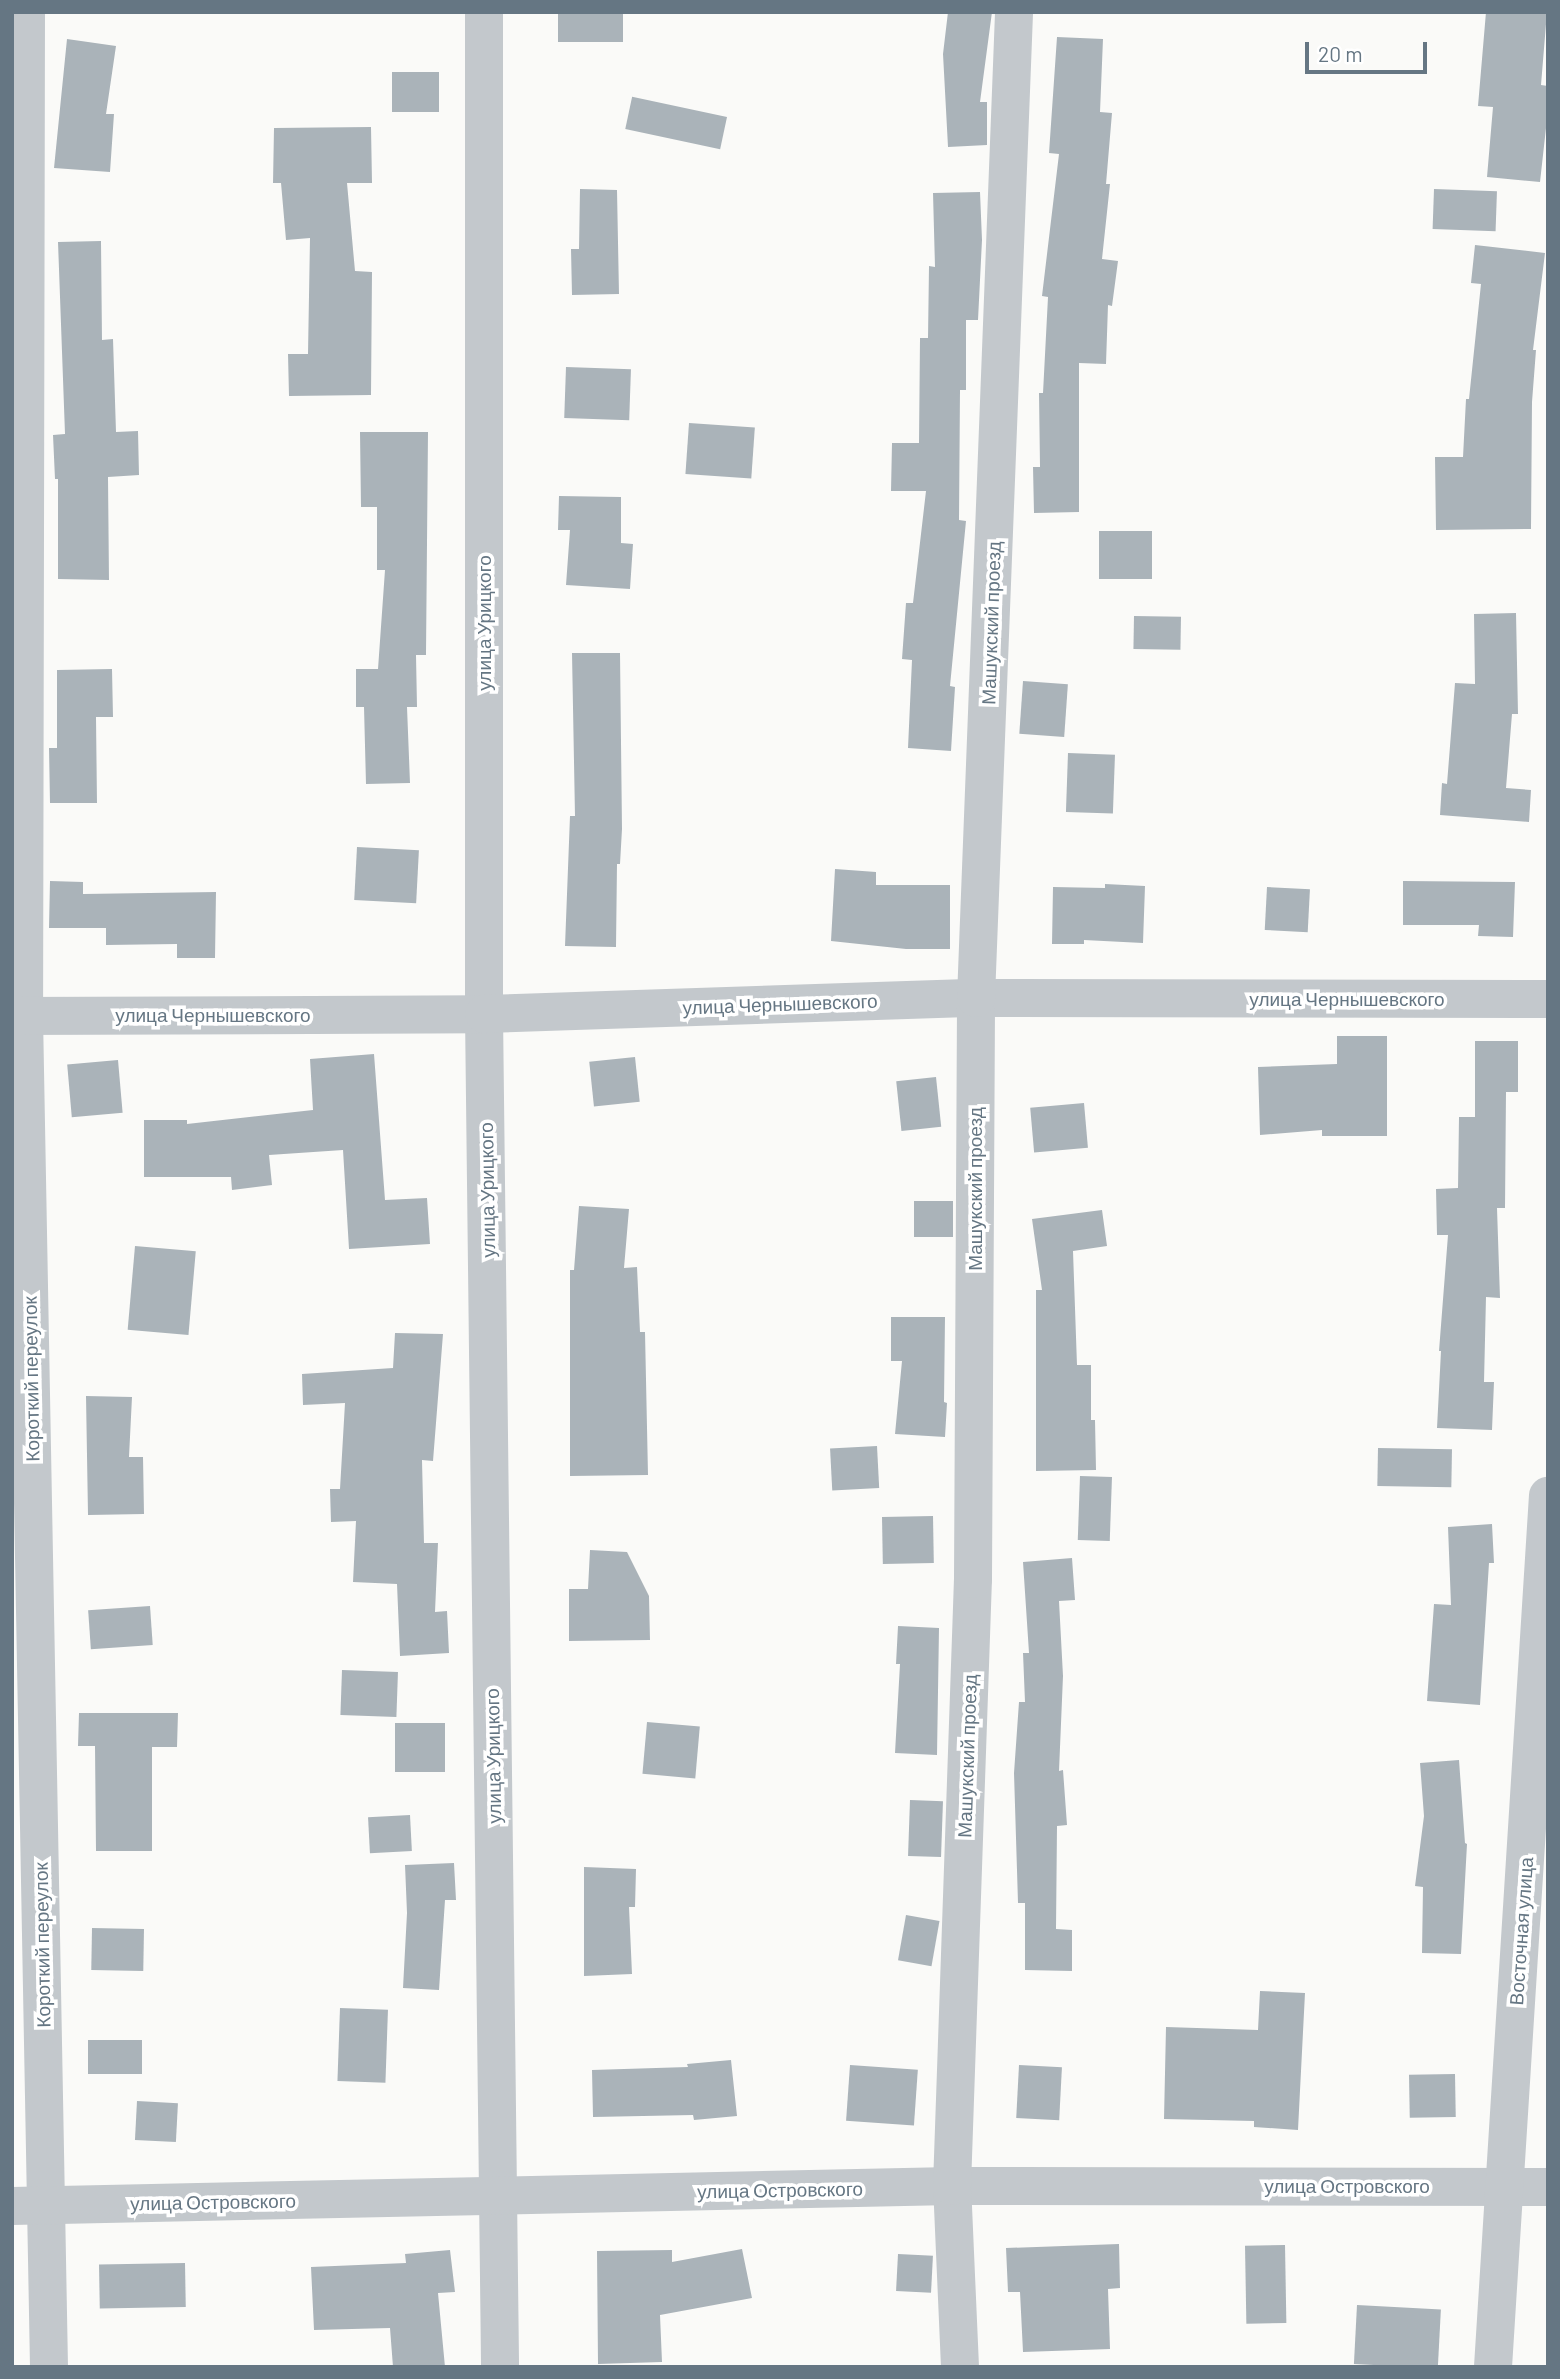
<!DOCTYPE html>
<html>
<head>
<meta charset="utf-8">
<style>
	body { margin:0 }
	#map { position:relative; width:1560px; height:2379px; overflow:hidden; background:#fafaf8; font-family:Barlow,sans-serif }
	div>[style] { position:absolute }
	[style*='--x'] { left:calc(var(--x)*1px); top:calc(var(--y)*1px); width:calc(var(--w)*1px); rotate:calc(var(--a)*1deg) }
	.building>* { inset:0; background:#aab3b9; transform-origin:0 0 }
	.minor>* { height:38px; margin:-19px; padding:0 19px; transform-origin:19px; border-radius:19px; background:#c3c8cc }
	span { translate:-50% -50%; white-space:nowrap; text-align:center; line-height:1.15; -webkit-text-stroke:7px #fff; paint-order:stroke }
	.street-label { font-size:19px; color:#657683 }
	.frame { position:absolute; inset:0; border:14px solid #657683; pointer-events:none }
	.scale { position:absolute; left:1305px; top:42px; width:122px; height:32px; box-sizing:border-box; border:4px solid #657683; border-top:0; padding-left:9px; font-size:21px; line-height:24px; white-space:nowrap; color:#657683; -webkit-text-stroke:5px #fff; paint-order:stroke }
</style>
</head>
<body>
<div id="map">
	<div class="building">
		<div style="left:558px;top:12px;width:65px;height:30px"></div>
		<div style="clip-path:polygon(948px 12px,992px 12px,980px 102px,987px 102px,987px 145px,948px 147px,943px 54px)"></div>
		<div style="clip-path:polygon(1486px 12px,1547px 12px,1541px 85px,1548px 86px,1548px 110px,1540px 182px,1487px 177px,1493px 107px,1478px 106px)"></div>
		<div style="clip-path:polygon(1057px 37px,1103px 39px,1100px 112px,1112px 113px,1106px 184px,1110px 184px,1102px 259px,1118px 261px,1112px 306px,1108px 305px,1106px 364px,1079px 363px,1079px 512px,1034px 513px,1033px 467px,1040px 467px,1039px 393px,1043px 393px,1048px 297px,1042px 296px,1059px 154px,1049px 153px)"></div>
		<div style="clip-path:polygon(67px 39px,116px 46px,106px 114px,114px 114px,110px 172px,54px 168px)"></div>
		<div style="left:439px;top:72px;width:40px;height:47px;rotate:90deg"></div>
		<div style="left:727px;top:117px;width:33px;height:97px;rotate:102deg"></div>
		<div style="clip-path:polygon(371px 127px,372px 183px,347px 183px,355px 271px,372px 272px,371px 395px,289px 396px,288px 354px,308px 354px,310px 238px,286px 240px,281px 183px,273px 183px,274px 128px)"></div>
		<div style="clip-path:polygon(580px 189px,617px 190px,619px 294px,572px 295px,571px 249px,579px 249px)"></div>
		<div style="left:1434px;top:189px;width:63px;height:40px;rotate:2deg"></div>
		<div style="clip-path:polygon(980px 192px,982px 240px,978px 320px,966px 320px,966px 390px,960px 390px,959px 520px,966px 521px,950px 686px,955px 687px,951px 751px,908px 748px,912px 660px,902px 659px,906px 603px,913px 603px,926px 491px,891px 491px,892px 443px,919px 443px,920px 338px,928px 338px,929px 266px,935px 267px,933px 193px)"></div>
		<div style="clip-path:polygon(101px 241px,102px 340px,113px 339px,116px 432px,138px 431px,139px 475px,108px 477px,109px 580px,58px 579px,58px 479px,55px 479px,53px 435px,65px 434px,58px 242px)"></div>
		<div style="clip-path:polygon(1475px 245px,1545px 253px,1533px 350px,1536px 350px,1532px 402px,1531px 529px,1436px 530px,1435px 457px,1463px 457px,1466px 399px,1469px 399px,1481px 284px,1471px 283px)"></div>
		<div style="left:566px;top:367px;width:65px;height:51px;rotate:2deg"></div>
		<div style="left:689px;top:423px;width:66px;height:51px;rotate:4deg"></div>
		<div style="clip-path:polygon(360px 432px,428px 432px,426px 655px,416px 655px,417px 707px,407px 707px,410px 783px,366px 784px,364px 707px,356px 707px,356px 669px,378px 669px,385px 570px,377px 570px,377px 507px,361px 507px)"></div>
		<div style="clip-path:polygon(559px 496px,621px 497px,621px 543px,633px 544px,630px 589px,566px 585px,570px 530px,558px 530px)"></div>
		<div style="left:1099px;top:531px;width:53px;height:48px"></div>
		<div style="clip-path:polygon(1516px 613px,1518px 714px,1512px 714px,1506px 788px,1531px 790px,1529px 822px,1440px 815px,1442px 783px,1447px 784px,1455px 683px,1475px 684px,1474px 614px)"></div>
		<div style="left:1134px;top:616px;width:47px;height:33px;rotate:1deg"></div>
		<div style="clip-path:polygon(572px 653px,620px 653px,622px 829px,620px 864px,617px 864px,616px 947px,565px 946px,570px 816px,575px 816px)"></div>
		<div style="clip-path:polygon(112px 669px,113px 717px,96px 717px,97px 803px,50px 803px,49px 748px,57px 748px,57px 670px)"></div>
		<div style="left:1023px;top:681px;width:45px;height:53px;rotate:4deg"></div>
		<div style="left:1068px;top:753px;width:47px;height:59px;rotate:2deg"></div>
		<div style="left:357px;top:847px;width:62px;height:53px;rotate:3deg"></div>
		<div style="clip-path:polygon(835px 869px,876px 872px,876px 885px,950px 885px,950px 949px,906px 949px,831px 941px)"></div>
		<div style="clip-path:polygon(50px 881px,83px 882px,83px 894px,216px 892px,215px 958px,177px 958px,177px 944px,106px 945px,106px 928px,49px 928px)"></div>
		<div style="clip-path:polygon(1403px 881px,1515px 882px,1513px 937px,1478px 936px,1479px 925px,1403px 925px)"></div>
		<div style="clip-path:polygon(1105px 884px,1145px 886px,1143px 943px,1084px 940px,1084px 944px,1052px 944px,1053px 887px,1105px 888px)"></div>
		<div style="left:1267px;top:887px;width:43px;height:43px;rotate:3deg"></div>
		<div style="clip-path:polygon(1337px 1036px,1387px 1036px,1387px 1136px,1322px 1136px,1322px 1130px,1260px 1135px,1258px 1067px,1337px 1064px)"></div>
		<div style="clip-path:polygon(1475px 1041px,1518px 1041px,1518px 1092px,1506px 1092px,1505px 1208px,1497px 1208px,1500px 1298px,1486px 1297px,1484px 1382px,1494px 1382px,1492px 1430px,1437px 1428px,1441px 1351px,1439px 1351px,1448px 1235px,1437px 1235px,1436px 1189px,1458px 1188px,1459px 1117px,1475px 1117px)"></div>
		<div style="clip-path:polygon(374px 1054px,385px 1200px,427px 1198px,430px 1244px,349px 1249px,343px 1150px,269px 1155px,272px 1185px,232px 1190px,231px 1177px,144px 1177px,144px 1120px,187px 1120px,187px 1124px,313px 1110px,310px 1059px)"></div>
		<div style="left:635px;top:1057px;width:45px;height:46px;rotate:84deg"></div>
		<div style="left:118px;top:1060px;width:53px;height:51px;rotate:85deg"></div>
		<div style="left:936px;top:1077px;width:50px;height:40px;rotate:84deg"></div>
		<div style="left:1084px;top:1103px;width:45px;height:54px;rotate:85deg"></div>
		<div style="left:953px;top:1201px;width:36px;height:39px;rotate:90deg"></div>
		<div style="clip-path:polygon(579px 1206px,629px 1209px,624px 1268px,637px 1267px,640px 1332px,645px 1332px,648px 1475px,570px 1476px,570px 1270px,574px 1270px)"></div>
		<div style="clip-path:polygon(1102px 1210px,1107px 1246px,1073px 1251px,1077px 1365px,1091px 1365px,1091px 1420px,1095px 1420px,1096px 1470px,1036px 1471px,1036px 1290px,1042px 1290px,1032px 1219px)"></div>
		<div style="left:135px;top:1246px;width:61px;height:84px;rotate:5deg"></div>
		<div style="clip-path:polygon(891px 1317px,945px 1317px,944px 1402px,947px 1403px,945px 1437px,895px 1434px,902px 1361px,891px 1361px)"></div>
		<div style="clip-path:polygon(395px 1333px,443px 1334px,433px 1461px,422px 1460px,424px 1543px,438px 1543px,435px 1612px,447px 1611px,449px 1653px,400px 1656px,397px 1584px,353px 1582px,356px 1521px,331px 1522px,330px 1489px,340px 1489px,345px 1403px,303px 1405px,302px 1374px,393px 1368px)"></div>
		<div style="clip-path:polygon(86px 1396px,132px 1397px,129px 1457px,143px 1457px,144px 1514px,88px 1515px)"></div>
		<div style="left:877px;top:1446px;width:42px;height:47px;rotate:87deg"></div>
		<div style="left:1378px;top:1448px;width:74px;height:38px;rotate:1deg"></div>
		<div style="left:1080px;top:1476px;width:32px;height:64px;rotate:2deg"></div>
		<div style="left:933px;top:1516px;width:47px;height:51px;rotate:89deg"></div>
		<div style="clip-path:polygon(1492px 1524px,1494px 1563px,1489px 1563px,1480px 1705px,1427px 1701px,1434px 1604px,1451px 1605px,1448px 1527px)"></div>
		<div style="clip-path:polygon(590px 1550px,627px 1552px,649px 1596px,650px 1640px,569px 1641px,569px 1589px,588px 1589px)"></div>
		<div style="clip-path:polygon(1072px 1558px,1075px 1600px,1059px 1601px,1063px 1676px,1059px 1771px,1063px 1770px,1067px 1825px,1057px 1826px,1056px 1929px,1072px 1930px,1072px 1971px,1025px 1970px,1025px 1903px,1018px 1903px,1014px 1773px,1019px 1702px,1025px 1702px,1023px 1653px,1029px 1653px,1023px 1562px)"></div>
		<div style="left:150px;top:1606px;width:39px;height:62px;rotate:86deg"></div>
		<div style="clip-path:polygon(898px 1626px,939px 1628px,937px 1755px,895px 1753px,900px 1664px,896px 1664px)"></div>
		<div style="left:342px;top:1670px;width:56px;height:45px;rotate:2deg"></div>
		<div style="clip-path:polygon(79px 1713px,178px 1713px,177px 1747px,152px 1747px,152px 1851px,96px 1851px,95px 1746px,78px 1746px)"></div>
		<div style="left:647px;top:1722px;width:53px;height:52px;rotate:5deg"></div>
		<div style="left:395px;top:1723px;width:50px;height:49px"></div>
		<div style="clip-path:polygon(1459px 1760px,1465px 1843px,1467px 1844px,1461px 1954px,1422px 1953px,1423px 1887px,1415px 1886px,1424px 1816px,1420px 1763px)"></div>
		<div style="left:910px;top:1800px;width:33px;height:56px;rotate:2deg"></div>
		<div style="left:410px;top:1815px;width:36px;height:42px;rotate:87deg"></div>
		<div style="clip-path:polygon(454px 1863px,456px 1900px,445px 1900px,439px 1990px,403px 1988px,407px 1913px,405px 1865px)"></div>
		<div style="clip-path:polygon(584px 1867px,636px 1869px,635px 1907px,629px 1907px,632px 1974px,584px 1976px)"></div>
		<div style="left:906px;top:1915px;width:34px;height:46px;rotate:10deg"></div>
		<div style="left:92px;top:1928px;width:52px;height:42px;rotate:1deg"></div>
		<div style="clip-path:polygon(1260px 1991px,1305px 1993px,1298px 2130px,1254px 2127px,1254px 2121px,1164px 2119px,1166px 2027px,1258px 2030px)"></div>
		<div style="left:340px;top:2008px;width:48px;height:73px;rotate:2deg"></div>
		<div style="left:88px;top:2040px;width:54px;height:34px"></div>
		<div style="clip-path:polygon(731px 2060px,737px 2116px,694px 2120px,693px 2115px,593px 2117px,592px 2070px,688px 2067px,687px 2064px)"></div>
		<div style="left:850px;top:2065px;width:68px;height:56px;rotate:4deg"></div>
		<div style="left:1019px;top:2065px;width:43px;height:53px;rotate:3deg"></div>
		<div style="left:1455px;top:2074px;width:43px;height:46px;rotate:89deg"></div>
		<div style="left:137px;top:2101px;width:41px;height:39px;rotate:3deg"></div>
		<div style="clip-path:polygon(1119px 2244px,1120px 2288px,1108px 2289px,1110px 2349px,1023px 2352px,1020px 2292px,1008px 2292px,1006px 2248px)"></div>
		<div style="left:1285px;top:2245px;width:78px;height:40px;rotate:89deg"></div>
		<div style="clip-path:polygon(742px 2249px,752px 2298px,660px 2315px,662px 2362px,598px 2364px,597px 2251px,672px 2250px,672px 2262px)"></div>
		<div style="clip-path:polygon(450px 2250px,455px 2292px,438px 2293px,445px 2367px,393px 2367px,390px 2328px,314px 2330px,311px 2267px,406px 2263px,405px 2254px)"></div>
		<div style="left:898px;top:2254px;width:35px;height:37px;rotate:3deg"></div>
		<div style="left:185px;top:2263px;width:44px;height:86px;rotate:89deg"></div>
		<div style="left:1357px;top:2305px;width:84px;height:59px;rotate:3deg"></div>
	</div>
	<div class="minor">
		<div style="--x:26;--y:12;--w:1004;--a:90.11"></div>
		<div style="--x:24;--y:1016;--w:1351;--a:88.94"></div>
		<div style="--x:484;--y:12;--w:1002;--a:90"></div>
		<div style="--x:484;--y:1014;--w:1353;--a:89.32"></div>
		<div style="--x:12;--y:1016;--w:472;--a:-0.2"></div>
		<div style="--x:484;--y:1014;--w:492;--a:-1.9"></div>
		<div style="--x:976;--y:998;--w:572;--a:0.1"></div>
		<div style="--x:12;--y:2206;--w:940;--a:-1.22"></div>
		<div style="--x:952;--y:2186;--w:596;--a:0.1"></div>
		<div style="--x:960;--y:2367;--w:181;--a:-92.5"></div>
		<div style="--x:952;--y:2186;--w:607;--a:-88.02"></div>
		<div style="--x:973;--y:1579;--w:581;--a:-89.7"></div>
		<div style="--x:976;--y:998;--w:987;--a:-87.79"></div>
		<div style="--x:1493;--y:2367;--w:873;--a:-86.39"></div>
	</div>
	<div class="street-label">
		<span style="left:484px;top:623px;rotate:-90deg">улица Урицкого</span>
		<span style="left:991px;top:623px;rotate:-88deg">Машукский проезд</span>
		<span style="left:1347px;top:999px">улица Чернышевского</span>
		<span style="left:780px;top:1004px;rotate:-2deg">улица Чернышевского</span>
		<span style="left:213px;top:1015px">улица Чернышевского</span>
		<span style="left:975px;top:1189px;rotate:-90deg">Машукский проезд</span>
		<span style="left:487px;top:1190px;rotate:-91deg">улица Урицкого</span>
		<span style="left:31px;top:1379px;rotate:-91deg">Короткий переулок</span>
		<span style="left:493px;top:1756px;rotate:-91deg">улица Урицкого</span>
		<span style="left:967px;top:1756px;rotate:-88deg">Машукский проезд</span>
		<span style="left:1521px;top:1931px;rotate:-86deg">Восточная улица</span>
		<span style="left:42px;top:1945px;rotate:-91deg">Короткий переулок</span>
		<span style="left:1347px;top:2186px">улица Островского</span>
		<span style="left:780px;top:2190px;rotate:-1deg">улица Островского</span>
		<span style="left:213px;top:2202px;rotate:-1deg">улица Островского</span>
	</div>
	<div class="frame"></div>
	<div class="scale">20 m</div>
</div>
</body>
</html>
